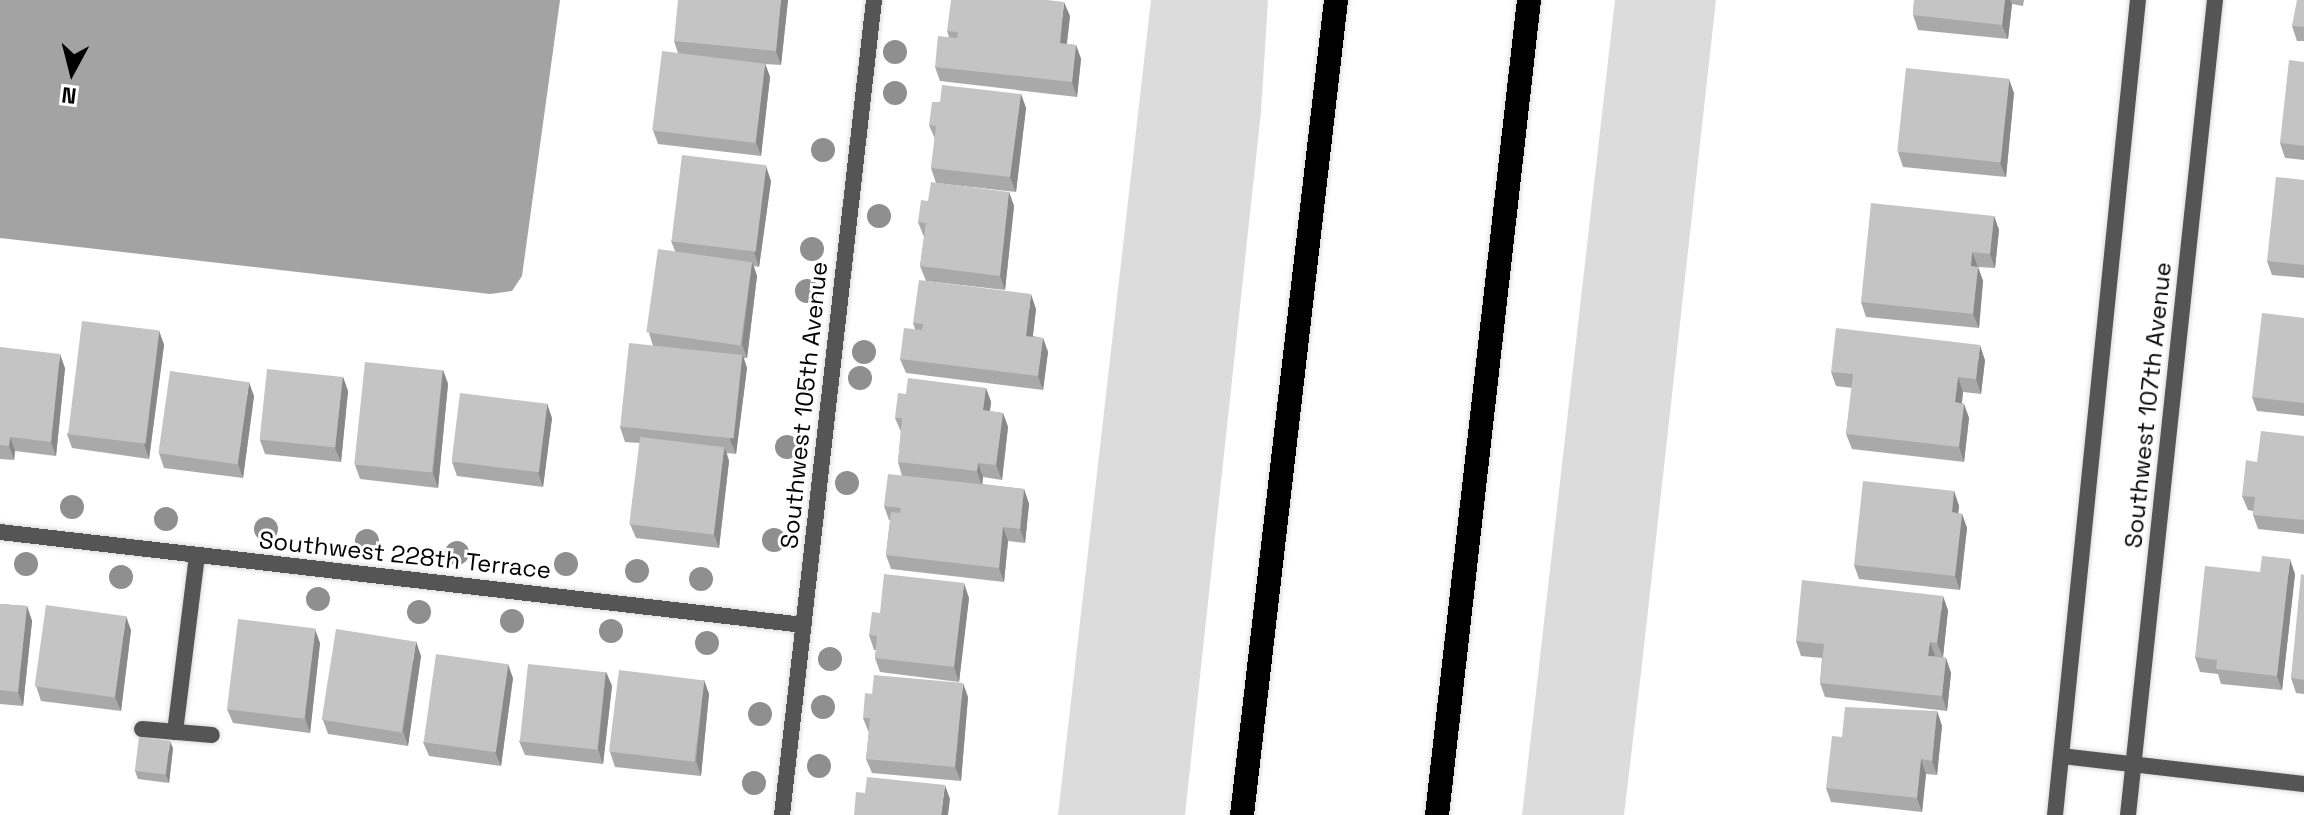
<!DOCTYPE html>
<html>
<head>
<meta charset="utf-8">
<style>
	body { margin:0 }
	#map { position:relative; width:2304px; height:815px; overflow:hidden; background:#fff; font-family:"Space Grotesk",sans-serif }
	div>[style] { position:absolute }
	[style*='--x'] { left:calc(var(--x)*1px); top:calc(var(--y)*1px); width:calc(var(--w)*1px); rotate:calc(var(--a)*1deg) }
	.green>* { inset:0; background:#dcdcdc }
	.water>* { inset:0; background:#a3a3a3 }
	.roads { filter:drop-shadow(0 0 2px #dbdbdb) drop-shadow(0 0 2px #dbdbdb) }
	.service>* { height:16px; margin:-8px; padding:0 8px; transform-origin:8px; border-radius:8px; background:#555 }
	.minor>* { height:16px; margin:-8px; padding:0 8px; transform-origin:8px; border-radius:8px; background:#555 }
	.tertiary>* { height:16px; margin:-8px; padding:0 8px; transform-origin:8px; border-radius:8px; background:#555 }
	.motorway>* { height:24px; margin:-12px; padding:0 12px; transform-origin:12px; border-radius:12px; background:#000 }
	.trees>* { width:24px; height:24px; margin:-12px; border-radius:50%; background:#8f8f8f }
	.wall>* { inset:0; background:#a9a9a9 }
	.shaded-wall>* { inset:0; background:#898989 }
	.building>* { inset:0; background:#c4c4c4; transform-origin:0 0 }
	span { translate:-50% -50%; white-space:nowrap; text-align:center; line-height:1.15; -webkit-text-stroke:6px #fff; paint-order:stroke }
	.street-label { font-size:24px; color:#000 }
	.north { position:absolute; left:32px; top:32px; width:80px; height:80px; -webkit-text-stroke:6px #fff; paint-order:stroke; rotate:187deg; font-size:22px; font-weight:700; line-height:32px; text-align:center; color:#000 }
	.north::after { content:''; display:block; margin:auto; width:28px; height:36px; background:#000; clip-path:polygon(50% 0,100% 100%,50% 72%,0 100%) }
</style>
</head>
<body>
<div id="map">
	<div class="green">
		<div style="clip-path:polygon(1151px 0,1268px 0,1261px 112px,1185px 815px,1058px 815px)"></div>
		<div style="clip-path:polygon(1615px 0,1716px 0,1642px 664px,1624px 815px,1522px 815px)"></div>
	</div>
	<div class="water">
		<div style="clip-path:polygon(0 0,560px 0,522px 276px,512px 291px,490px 294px,0 238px)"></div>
	</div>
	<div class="roads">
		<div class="service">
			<div style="--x:142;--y:729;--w:70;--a:4.9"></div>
			<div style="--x:175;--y:732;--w:178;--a:-82.9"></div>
		</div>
		<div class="minor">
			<div style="--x:0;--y:532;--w:809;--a:6.6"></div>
			<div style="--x:2062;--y:756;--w:244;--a:6.6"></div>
			<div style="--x:782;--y:815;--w:820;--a:-83.56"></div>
		</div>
		<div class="tertiary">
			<div style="--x:2055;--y:815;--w:819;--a:-84.19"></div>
			<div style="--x:2128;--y:815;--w:820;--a:-83.91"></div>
		</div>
		<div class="motorway">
			<div style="--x:1242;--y:815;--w:820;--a:-83.42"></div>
			<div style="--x:1437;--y:815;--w:820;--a:-83.56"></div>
		</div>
	</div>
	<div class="trees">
		<div style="left:895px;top:52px"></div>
		<div style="left:895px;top:93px"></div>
		<div style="left:823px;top:150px"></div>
		<div style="left:879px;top:216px"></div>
		<div style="left:812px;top:249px"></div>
		<div style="left:807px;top:291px"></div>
		<div style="left:864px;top:352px"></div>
		<div style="left:860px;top:378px"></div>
		<div style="left:787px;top:447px"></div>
		<div style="left:847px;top:483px"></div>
		<div style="left:72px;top:507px"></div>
		<div style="left:166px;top:519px"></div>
		<div style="left:266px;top:529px"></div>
		<div style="left:774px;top:540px"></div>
		<div style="left:367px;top:541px"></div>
		<div style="left:457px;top:553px"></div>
		<div style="left:26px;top:564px"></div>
		<div style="left:566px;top:564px"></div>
		<div style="left:637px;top:571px"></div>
		<div style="left:121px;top:577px"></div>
		<div style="left:701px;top:579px"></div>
		<div style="left:318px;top:599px"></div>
		<div style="left:419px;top:612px"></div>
		<div style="left:512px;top:621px"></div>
		<div style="left:611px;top:631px"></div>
		<div style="left:707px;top:643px"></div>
		<div style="left:830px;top:659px"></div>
		<div style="left:823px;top:707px"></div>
		<div style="left:760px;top:714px"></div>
		<div style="left:819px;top:766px"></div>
		<div style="left:754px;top:783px"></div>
	</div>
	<div class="wall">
		<div style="clip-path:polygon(788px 0,781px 65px,765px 64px,770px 77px,761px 156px,658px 144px,653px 130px,678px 53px,674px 41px)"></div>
		<div style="clip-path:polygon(1914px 0,2024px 0,2023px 6px,2012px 4px,2008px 39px,1918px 30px,1913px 15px)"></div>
		<div style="clip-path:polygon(2304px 0,2304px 41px,2297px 41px,2292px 26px)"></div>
		<div style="clip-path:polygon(1070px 16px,1067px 44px,1076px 45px,1081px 59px,1077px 97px,940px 81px,935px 67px,949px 37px,947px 31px)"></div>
		<div style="clip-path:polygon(2304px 62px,2304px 160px,2285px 158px,2280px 143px)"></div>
		<div style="clip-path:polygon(2014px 93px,2006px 177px,1903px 167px,1898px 152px)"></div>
		<div style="clip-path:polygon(1021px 94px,1026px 108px,1016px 192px,936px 183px,931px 168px,935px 139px,929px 125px,940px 102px)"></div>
		<div style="clip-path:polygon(2304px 180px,2304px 278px,2272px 275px,2267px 261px)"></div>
		<div style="clip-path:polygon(771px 181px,759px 267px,754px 266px,757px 276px,747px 358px,744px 358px,747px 368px,736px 454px,727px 453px,729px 461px,719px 548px,636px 538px,630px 524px,640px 443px,625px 442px,620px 427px,653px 346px,649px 333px,675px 251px,671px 241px)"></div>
		<div style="clip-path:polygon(1009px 192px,1014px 206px,1005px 290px,926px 281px,920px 266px,924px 237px,918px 222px,928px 201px)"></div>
		<div style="clip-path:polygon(1994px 216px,1999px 230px,1995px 268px,1978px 267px,1983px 281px,1979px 328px,1866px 317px,1861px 302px)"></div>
		<div style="clip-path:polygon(1036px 309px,1033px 336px,1043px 338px,1048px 352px,1043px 390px,906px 373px,900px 359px,915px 329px,913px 323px)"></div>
		<div style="clip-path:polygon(2304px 318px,2304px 416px,2257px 411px,2252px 397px)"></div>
		<div style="clip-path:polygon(159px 331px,164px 345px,149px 459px,72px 448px,67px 434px)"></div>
		<div style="clip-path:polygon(0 347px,65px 368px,56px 456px,15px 451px,14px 460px,0 459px)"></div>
		<div style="clip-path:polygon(1985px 360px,1981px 394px,1963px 392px,1962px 403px,1964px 404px,1969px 418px,1964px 462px,1852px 449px,1846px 434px,1852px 388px,1836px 386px,1831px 372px)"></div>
		<div style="clip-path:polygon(443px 370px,448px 384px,438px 488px,360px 479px,355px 465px)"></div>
		<div style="clip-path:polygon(343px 377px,348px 391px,341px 462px,265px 454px,260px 440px)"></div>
		<div style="clip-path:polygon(986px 388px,991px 402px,990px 411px,1003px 413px,1008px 427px,1002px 480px,983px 477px,982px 484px,1024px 489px,1029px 504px,1025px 543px,1008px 541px,1004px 582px,891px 569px,886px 555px,890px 520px,889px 520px,884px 506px,902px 476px,898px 462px,901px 432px,895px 418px,906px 394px)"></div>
		<div style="clip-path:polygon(254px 396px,243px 478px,164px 468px,159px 453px)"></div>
		<div style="clip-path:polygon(552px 418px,543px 487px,457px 476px,452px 462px)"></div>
		<div style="clip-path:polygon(2304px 436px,2304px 534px,2258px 529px,2253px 515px,2253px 511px,2248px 510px,2242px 496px,2257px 462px)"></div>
		<div style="clip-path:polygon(1954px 491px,1959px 506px,1958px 513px,1962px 514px,1967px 528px,1960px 590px,1859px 579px,1854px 565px)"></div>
		<div style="clip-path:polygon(2260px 572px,2295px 574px,2282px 690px,2221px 684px,2218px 674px,2200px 672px,2195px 657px)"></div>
		<div style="clip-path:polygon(2304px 575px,2304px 694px,2296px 693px,2291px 678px)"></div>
		<div style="clip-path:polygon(969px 598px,959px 682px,880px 672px,875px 658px,876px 650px,874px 650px,869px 635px)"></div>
		<div style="clip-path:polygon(0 604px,27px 606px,32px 621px,23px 706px,0 704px)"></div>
		<div style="clip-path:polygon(1948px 610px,1943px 657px,1946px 658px,1951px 673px,1947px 711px,1825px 697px,1820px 683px,1822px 658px,1801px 656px,1796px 641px)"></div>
		<div style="clip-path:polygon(131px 630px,121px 711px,41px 701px,36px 686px)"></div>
		<div style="clip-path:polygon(320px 643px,310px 733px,233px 723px,227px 709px)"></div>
		<div style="clip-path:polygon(421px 656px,408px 746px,328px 734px,323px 720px)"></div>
		<div style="clip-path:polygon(606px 672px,612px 686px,603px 764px,525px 755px,519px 741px)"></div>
		<div style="clip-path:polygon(513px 678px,501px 766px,429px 756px,423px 742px)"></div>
		<div style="clip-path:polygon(704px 680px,709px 694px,701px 776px,615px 767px,610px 752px)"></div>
		<div style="clip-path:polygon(968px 697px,961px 781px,872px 773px,866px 759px,869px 733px,863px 718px)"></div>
		<div style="clip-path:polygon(1937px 711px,1942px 726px,1937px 775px,1926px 774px,1922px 812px,1831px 802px,1826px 788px)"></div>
		<div style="clip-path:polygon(173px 748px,169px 783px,138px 779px,135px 771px)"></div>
	</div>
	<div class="shaded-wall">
		<div style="clip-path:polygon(781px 0,788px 0,781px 65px,776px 51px)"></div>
		<div style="clip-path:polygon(2005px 0,2010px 0,2012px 4px,2008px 39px,2002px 25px)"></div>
		<div style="clip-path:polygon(1064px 2px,1070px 16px,1065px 57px,1060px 43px)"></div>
		<div style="clip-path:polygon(1076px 45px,1081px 59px,1077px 97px,1072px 82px)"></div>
		<div style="clip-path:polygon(765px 63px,770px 77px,761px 156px,756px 142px)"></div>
		<div style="clip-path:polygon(2009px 79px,2014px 93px,2006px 177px,2000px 163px)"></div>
		<div style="clip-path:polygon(1021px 94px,1026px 108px,1016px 192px,1010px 177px)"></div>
		<div style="clip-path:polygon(766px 166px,771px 181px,759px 267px,754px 252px)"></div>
		<div style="clip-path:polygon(1009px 192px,1014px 206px,1005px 290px,1000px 276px)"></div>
		<div style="clip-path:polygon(1994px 216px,1999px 230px,1995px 268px,1990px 254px)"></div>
		<div style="clip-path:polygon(1972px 252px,1978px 267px,1971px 266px)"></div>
		<div style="clip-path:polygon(752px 262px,757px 276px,747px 358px,742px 344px)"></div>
		<div style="clip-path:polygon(1978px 267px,1983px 281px,1979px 328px,1973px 314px)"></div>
		<div style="clip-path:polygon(1031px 294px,1036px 309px,1031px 350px,1026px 336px)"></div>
		<div style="clip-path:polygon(159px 331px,164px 345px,149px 459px,144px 444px)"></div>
		<div style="clip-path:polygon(1043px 338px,1048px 352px,1043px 390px,1038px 376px)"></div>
		<div style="clip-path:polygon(1980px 345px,1985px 360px,1981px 394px,1976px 379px)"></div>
		<div style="clip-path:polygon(60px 354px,65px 368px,56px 456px,51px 442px)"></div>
		<div style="clip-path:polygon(742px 354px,747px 368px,736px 454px,730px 440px)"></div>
		<div style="clip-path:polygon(443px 370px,448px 384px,438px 488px,433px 473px)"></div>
		<div style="clip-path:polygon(343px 377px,348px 391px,341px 462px,335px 448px)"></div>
		<div style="clip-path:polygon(1958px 377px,1963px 392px,1960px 417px,1955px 402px)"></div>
		<div style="clip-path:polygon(249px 382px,254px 396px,243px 478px,238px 464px)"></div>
		<div style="clip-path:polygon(986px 388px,991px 402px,988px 425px,983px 410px)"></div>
		<div style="clip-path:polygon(547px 403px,552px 418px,543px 487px,538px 472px)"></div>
		<div style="clip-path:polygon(1964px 404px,1969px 418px,1964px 462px,1959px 447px)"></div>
		<div style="clip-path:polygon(1003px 413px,1008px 427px,1002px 480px,996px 465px)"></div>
		<div style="clip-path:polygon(10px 437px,15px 451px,14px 460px,9px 446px)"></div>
		<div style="clip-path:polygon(724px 447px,729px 461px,719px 548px,714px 534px)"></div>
		<div style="clip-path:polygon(978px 463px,983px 477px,982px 486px,977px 471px)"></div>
		<div style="clip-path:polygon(1024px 489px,1029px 504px,1025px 543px,1020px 529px)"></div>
		<div style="clip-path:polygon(1954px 491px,1959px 506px,1957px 527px,1952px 512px)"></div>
		<div style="clip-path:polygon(1962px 514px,1967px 528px,1960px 590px,1955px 576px)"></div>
		<div style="clip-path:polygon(1003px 527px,1008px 541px,1004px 582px,999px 568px)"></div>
		<div style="clip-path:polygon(2290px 559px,2295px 574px,2282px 690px,2277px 676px)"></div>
		<div style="clip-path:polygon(964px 583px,969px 598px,959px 682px,954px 667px)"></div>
		<div style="clip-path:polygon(1943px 596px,1948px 610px,1943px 657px,1937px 643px)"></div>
		<div style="clip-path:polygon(27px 606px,32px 621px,23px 706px,18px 692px)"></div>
		<div style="clip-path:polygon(126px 616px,131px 630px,121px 711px,115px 697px)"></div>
		<div style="clip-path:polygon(315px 629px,320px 643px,310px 733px,305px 718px)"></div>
		<div style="clip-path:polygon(416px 641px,421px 656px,408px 746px,403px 731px)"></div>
		<div style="clip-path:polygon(1930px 642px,1935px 656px,1928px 656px)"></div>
		<div style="clip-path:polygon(1946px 658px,1951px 673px,1947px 711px,1942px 696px)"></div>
		<div style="clip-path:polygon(508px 664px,513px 678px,501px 766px,495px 752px)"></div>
		<div style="clip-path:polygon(606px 672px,612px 686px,603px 764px,598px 749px)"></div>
		<div style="clip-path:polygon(704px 680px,709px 694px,701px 776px,696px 761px)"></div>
		<div style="clip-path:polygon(963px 683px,968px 697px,961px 781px,955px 767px)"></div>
		<div style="clip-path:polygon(1937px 711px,1942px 726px,1937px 775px,1932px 761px)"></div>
		<div style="clip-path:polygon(170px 741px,173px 748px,169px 783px,166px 775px)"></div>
		<div style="clip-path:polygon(1921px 759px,1926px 774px,1922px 812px,1917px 798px)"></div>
		<div style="clip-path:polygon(945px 785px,950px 799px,948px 815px,941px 815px)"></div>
	</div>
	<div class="building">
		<div style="clip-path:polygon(678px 0,781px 0,776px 51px,674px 41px)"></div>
		<div style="clip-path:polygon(951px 0,1047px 0,1064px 2px,1060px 43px,1076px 45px,1072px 82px,935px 67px,938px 36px,957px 38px,958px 32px,947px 31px)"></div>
		<div style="clip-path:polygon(1914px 0,2005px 0,2002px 25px,1913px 15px)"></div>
		<div style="clip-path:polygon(2297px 0,2304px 0,2304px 27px,2292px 26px)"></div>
		<div style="left:662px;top:51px;width:104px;height:80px;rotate:7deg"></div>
		<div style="clip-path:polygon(2289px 60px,2304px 62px,2304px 146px,2280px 143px)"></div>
		<div style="left:1906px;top:68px;width:104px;height:84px;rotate:6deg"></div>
		<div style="clip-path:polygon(942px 85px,1021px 94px,1010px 177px,931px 168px,936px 126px,929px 125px,932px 102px,940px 102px)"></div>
		<div style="left:682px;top:155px;width:85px;height:87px;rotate:7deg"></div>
		<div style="clip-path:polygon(2276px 177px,2304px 180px,2304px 265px,2267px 261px)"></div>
		<div style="clip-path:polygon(931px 182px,1009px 192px,1000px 276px,920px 266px,926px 223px,918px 222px,921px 200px,928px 201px)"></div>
		<div style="clip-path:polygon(1871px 203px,1994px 216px,1990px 254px,1972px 252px,1971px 266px,1978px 267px,1973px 314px,1861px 302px)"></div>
		<div style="left:658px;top:249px;width:95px;height:84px;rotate:8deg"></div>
		<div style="clip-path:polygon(919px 280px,1031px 294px,1026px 336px,1043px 338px,1038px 376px,900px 359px,904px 328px,922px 330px,923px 324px,913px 323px)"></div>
		<div style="clip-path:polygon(2262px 313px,2304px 318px,2304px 403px,2252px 397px)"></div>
		<div style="left:82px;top:321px;width:78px;height:114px;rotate:7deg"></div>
		<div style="clip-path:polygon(1836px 328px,1980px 345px,1976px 379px,1958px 377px,1955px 402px,1964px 404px,1959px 447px,1846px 434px,1853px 374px,1831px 372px)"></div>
		<div style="left:629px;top:343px;width:114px;height:84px;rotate:6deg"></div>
		<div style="clip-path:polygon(0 347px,60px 354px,51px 442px,10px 437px,9px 446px,0 445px)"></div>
		<div style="left:365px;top:362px;width:78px;height:103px;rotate:6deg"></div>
		<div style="left:267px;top:369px;width:76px;height:71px;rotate:6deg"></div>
		<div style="left:170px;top:371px;width:80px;height:83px;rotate:8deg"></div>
		<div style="clip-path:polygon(908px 378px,986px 388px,983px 410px,1003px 413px,996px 465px,978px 463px,977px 471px,898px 462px,902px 418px,895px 418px,898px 393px,906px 394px)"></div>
		<div style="left:460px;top:393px;width:88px;height:69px;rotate:7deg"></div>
		<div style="clip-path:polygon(2261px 431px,2304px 436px,2304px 520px,2253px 515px,2255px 497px,2242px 496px,2246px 460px,2257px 462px)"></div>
		<div style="left:640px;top:437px;width:85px;height:88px;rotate:7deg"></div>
		<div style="clip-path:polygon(888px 474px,1024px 489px,1020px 529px,1003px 527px,999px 568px,886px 555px,891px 512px,900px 513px,901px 508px,884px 506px)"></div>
		<div style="clip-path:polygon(1863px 481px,1954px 491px,1952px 512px,1962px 514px,1955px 576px,1854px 565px)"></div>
		<div style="clip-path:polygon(2262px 556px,2290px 559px,2277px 676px,2216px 669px,2217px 660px,2195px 657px,2205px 566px,2260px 572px)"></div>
		<div style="clip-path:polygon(884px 574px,964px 583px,954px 667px,875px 658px,877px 636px,869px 635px,872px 612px,880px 613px)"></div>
		<div style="clip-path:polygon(2301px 574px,2304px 575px,2304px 680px,2291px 678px)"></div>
		<div style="clip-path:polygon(1802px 580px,1943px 596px,1937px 643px,1930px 642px,1928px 656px,1946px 658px,1942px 696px,1820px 683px,1824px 644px,1796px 641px)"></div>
		<div style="clip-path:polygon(0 604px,27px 606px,18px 692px,0 690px)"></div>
		<div style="left:46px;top:605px;width:81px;height:82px;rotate:8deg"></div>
		<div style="left:238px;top:619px;width:78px;height:91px;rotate:7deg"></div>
		<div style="left:336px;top:629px;width:81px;height:92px;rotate:9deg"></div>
		<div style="left:436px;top:654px;width:73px;height:89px;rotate:8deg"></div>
		<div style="left:528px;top:664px;width:78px;height:78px;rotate:6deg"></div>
		<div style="left:619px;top:670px;width:86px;height:82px;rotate:7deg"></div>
		<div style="clip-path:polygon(874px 675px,963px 683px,955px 767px,866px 759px,870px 718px,863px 718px,865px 693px,872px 694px)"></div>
		<div style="clip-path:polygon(1845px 707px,1937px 711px,1932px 761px,1921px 759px,1917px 798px,1826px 788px,1832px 736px,1842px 737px)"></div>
		<div style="left:139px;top:737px;width:31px;height:34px;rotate:7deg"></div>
		<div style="clip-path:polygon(867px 777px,945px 785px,941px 815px,854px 815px,856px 792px,865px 793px)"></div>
	</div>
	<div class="street-label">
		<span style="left:804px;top:405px;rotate:-84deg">Southwest 105th Avenue</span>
		<span style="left:2148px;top:405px;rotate:-84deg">Southwest 107th Avenue</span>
		<span style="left:405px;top:555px;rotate:6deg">Southwest 228th Terrace</span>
	</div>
	<div class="north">N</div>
</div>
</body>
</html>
